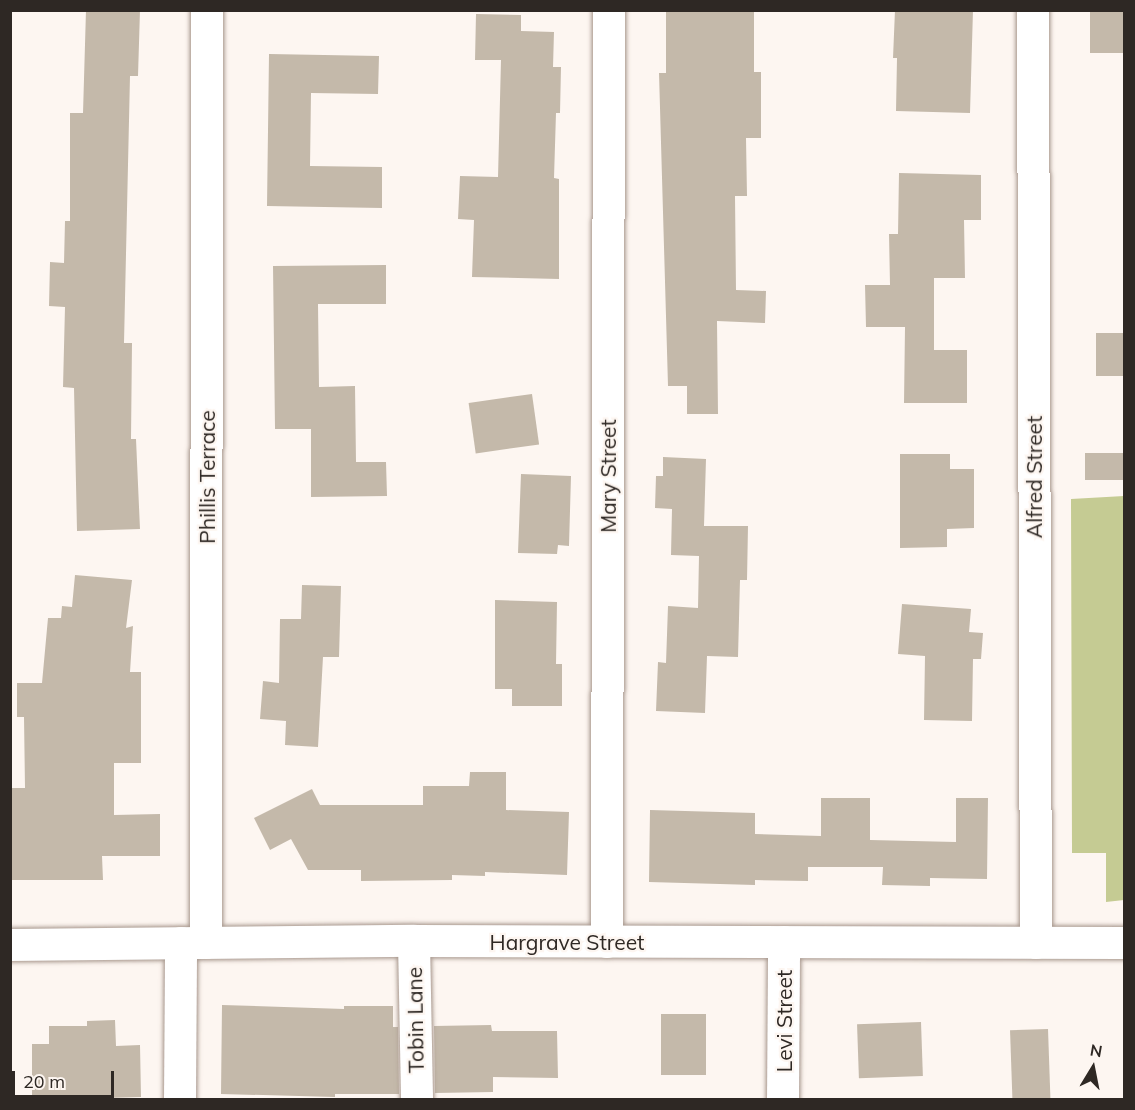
<!DOCTYPE html>
<html>
<head>
<meta charset="utf-8">
<style>
	body { margin:0 }
	#map { position:relative; width:1135px; height:1110px; overflow:hidden; background:#fdf6f1; font-family:Mulish,sans-serif }
	div>[style] { position:absolute }
	[style*='--x'] { left:calc(var(--x)*1px); top:calc(var(--y)*1px); width:calc(var(--w)*1px); rotate:calc(var(--a)*1deg) }
	.green>* { inset:0; background:#c5cb93 }
	.building>* { inset:0; background:#c4b9aa; transform-origin:0 0 }
	.roads { filter:drop-shadow(0 0 2px #a8988e) drop-shadow(0 0 2px #a8988e) }
	.street>* { height:32px; margin:-16px; padding:0 16px; transform-origin:16px; border-radius:16px; background:#fff }
	span { translate:-50% -50%; white-space:nowrap; text-align:center; line-height:1.15; -webkit-text-stroke:4.5px #fdf6f1; paint-order:stroke }
	.street-label { font-size:21px; color:#2e2824 }
	.frame { position:absolute; inset:0; border:12px solid #2e2824; pointer-events:none }
	.north { position:absolute; left:1063px; top:1038px; width:60px; height:60px; -webkit-text-stroke:4px #fdf6f1; paint-order:stroke; rotate:10deg; font-size:16px; font-weight:700; line-height:24px; text-align:center; color:#2e2824 }
	.north::after { content:''; display:block; margin:auto; width:21px; height:27px; background:#2e2824; clip-path:polygon(50% 0,100% 100%,50% 72%,0 100%) }
	.scale { position:absolute; left:12px; top:1071px; width:102px; height:27px; box-sizing:border-box; border:3px solid #2e2824; border-top:0; padding-left:8px; font-size:18px; line-height:21px; white-space:nowrap; color:#2e2824; -webkit-text-stroke:4px #fdf6f1; paint-order:stroke }
</style>
</head>
<body>
<div id="map">
	<div class="green">
		<div style="clip-path:polygon(1124px 496px,1124px 900px,1106px 902px,1106px 853px,1072px 853px,1071px 499px)"></div>
	</div>
	<div class="building">
		<div style="clip-path:polygon(86px 10px,140px 10px,138px 76px,130px 76px,124px 343px,132px 343px,131px 439px,136px 439px,140px 529px,77px 531px,74px 388px,63px 387px,65px 307px,49px 306px,50px 262px,64px 263px,65px 221px,70px 221px,70px 113px,83px 113px)"></div>
		<div style="clip-path:polygon(895px 10px,973px 10px,970px 113px,896px 111px,897px 58px,893px 58px)"></div>
		<div style="left:1090px;top:10px;width:35px;height:43px"></div>
		<div style="clip-path:polygon(666px 11px,754px 11px,754px 72px,761px 72px,761px 138px,746px 138px,747px 196px,735px 196px,736px 290px,766px 291px,765px 323px,717px 321px,718px 414px,687px 414px,687px 386px,668px 386px,659px 73px,666px 73px)"></div>
		<div style="clip-path:polygon(476px 14px,521px 15px,521px 31px,554px 32px,553px 67px,561px 67px,560px 113px,556px 113px,554px 178px,559px 179px,559px 279px,472px 277px,474px 220px,458px 219px,460px 176px,498px 177px,501px 60px,475px 60px)"></div>
		<div style="clip-path:polygon(269px 54px,379px 56px,378px 94px,311px 93px,310px 166px,382px 167px,382px 208px,267px 206px)"></div>
		<div style="clip-path:polygon(899px 173px,981px 175px,981px 220px,964px 220px,965px 278px,934px 278px,934px 350px,967px 350px,967px 403px,904px 403px,905px 327px,866px 327px,865px 285px,890px 285px,889px 234px,898px 234px)"></div>
		<div style="clip-path:polygon(386px 265px,386px 304px,318px 304px,319px 387px,355px 386px,356px 462px,386px 462px,387px 496px,311px 497px,311px 429px,275px 429px,273px 266px)"></div>
		<div style="left:1096px;top:333px;width:29px;height:43px"></div>
		<div style="left:532px;top:394px;width:51px;height:64px;rotate:82deg"></div>
		<div style="left:1085px;top:453px;width:40px;height:27px"></div>
		<div style="clip-path:polygon(900px 454px,950px 454px,950px 469px,974px 469px,974px 528px,947px 529px,947px 547px,900px 548px)"></div>
		<div style="clip-path:polygon(663px 457px,706px 459px,704px 526px,748px 526px,747px 580px,740px 580px,738px 657px,707px 656px,705px 713px,656px 711px,658px 662px,666px 663px,668px 606px,698px 608px,699px 556px,671px 555px,672px 509px,655px 508px,656px 476px,663px 476px)"></div>
		<div style="clip-path:polygon(521px 474px,571px 476px,569px 546px,558px 545px,557px 554px,518px 553px)"></div>
		<div style="clip-path:polygon(75px 575px,132px 580px,126px 628px,133px 626px,130px 672px,141px 672px,141px 763px,114px 763px,114px 815px,160px 814px,160px 856px,102px 856px,103px 880px,10px 880px,10px 788px,25px 788px,24px 717px,17px 717px,17px 683px,42px 683px,48px 618px,61px 618px,62px 606px,72px 607px)"></div>
		<div style="clip-path:polygon(302px 585px,341px 586px,339px 657px,323px 657px,318px 747px,285px 745px,286px 721px,260px 719px,263px 681px,279px 683px,280px 619px,301px 619px)"></div>
		<div style="clip-path:polygon(495px 600px,557px 602px,556px 664px,562px 664px,562px 706px,512px 706px,512px 689px,495px 689px)"></div>
		<div style="clip-path:polygon(902px 604px,971px 609px,969px 632px,983px 633px,981px 659px,973px 659px,972px 721px,924px 720px,925px 656px,898px 654px)"></div>
		<div style="clip-path:polygon(470px 772px,506px 772px,506px 810px,569px 812px,567px 875px,485px 872px,485px 876px,452px 875px,452px 880px,361px 881px,361px 870px,308px 870px,291px 839px,270px 850px,254px 818px,312px 789px,320px 805px,423px 805px,423px 786px,469px 786px)"></div>
		<div style="clip-path:polygon(821px 798px,870px 798px,870px 840px,956px 842px,956px 798px,988px 798px,987px 879px,930px 878px,930px 886px,882px 885px,883px 867px,808px 867px,808px 881px,755px 880px,755px 885px,649px 882px,650px 810px,755px 813px,755px 834px,821px 836px)"></div>
		<div style="clip-path:polygon(222px 1005px,344px 1009px,344px 1006px,393px 1006px,393px 1027px,398px 1027px,399px 1094px,335px 1094px,335px 1097px,221px 1094px)"></div>
		<div style="left:661px;top:1014px;width:45px;height:61px"></div>
		<div style="clip-path:polygon(115px 1020px,116px 1046px,140px 1045px,141px 1097px,32px 1100px,32px 1044px,49px 1044px,49px 1026px,87px 1026px,87px 1021px)"></div>
		<div style="left:921px;top:1022px;width:54px;height:64px;rotate:88deg"></div>
		<div style="clip-path:polygon(491px 1025px,492px 1031px,557px 1031px,558px 1078px,493px 1077px,493px 1092px,435px 1093px,434px 1026px)"></div>
		<div style="left:1048px;top:1029px;width:71px;height:38px;rotate:88deg"></div>
	</div>
	<div class="roads">
		<div class="street">
			<div style="--x:1033;--y:10;--w:933;--a:89.82"></div>
			<div style="--x:414;--y:941;--w:159;--a:88.9"></div>
			<div style="--x:607;--y:942;--w:932;--a:-89.88"></div>
			<div style="--x:206;--y:943;--w:933;--a:-89.94"></div>
			<div style="--x:10;--y:945;--w:404;--a:-0.6"></div>
			<div style="--x:414;--y:941;--w:710;--a:0.16"></div>
			<div style="--x:180;--y:1100;--w:157;--a:-89.6"></div>
			<div style="--x:783;--y:1100;--w:158;--a:-89.6"></div>
		</div>
	</div>
	<div class="street-label">
		<span style="left:608px;top:476px;rotate:-90deg">Mary Street</span>
		<span style="left:207px;top:477px;rotate:-90deg">Phillis Terrace</span>
		<span style="left:1034px;top:477px;rotate:-90deg">Alfred Street</span>
		<span style="left:567px;top:942px">Hargrave Street</span>
		<span style="left:415px;top:1020px;rotate:-91deg">Tobin Lane</span>
		<span style="left:784px;top:1021px;rotate:-90deg">Levi Street</span>
	</div>
	<div class="frame"></div>
	<div class="north">N</div>
	<div class="scale">20 m</div>
</div>
</body>
</html>
